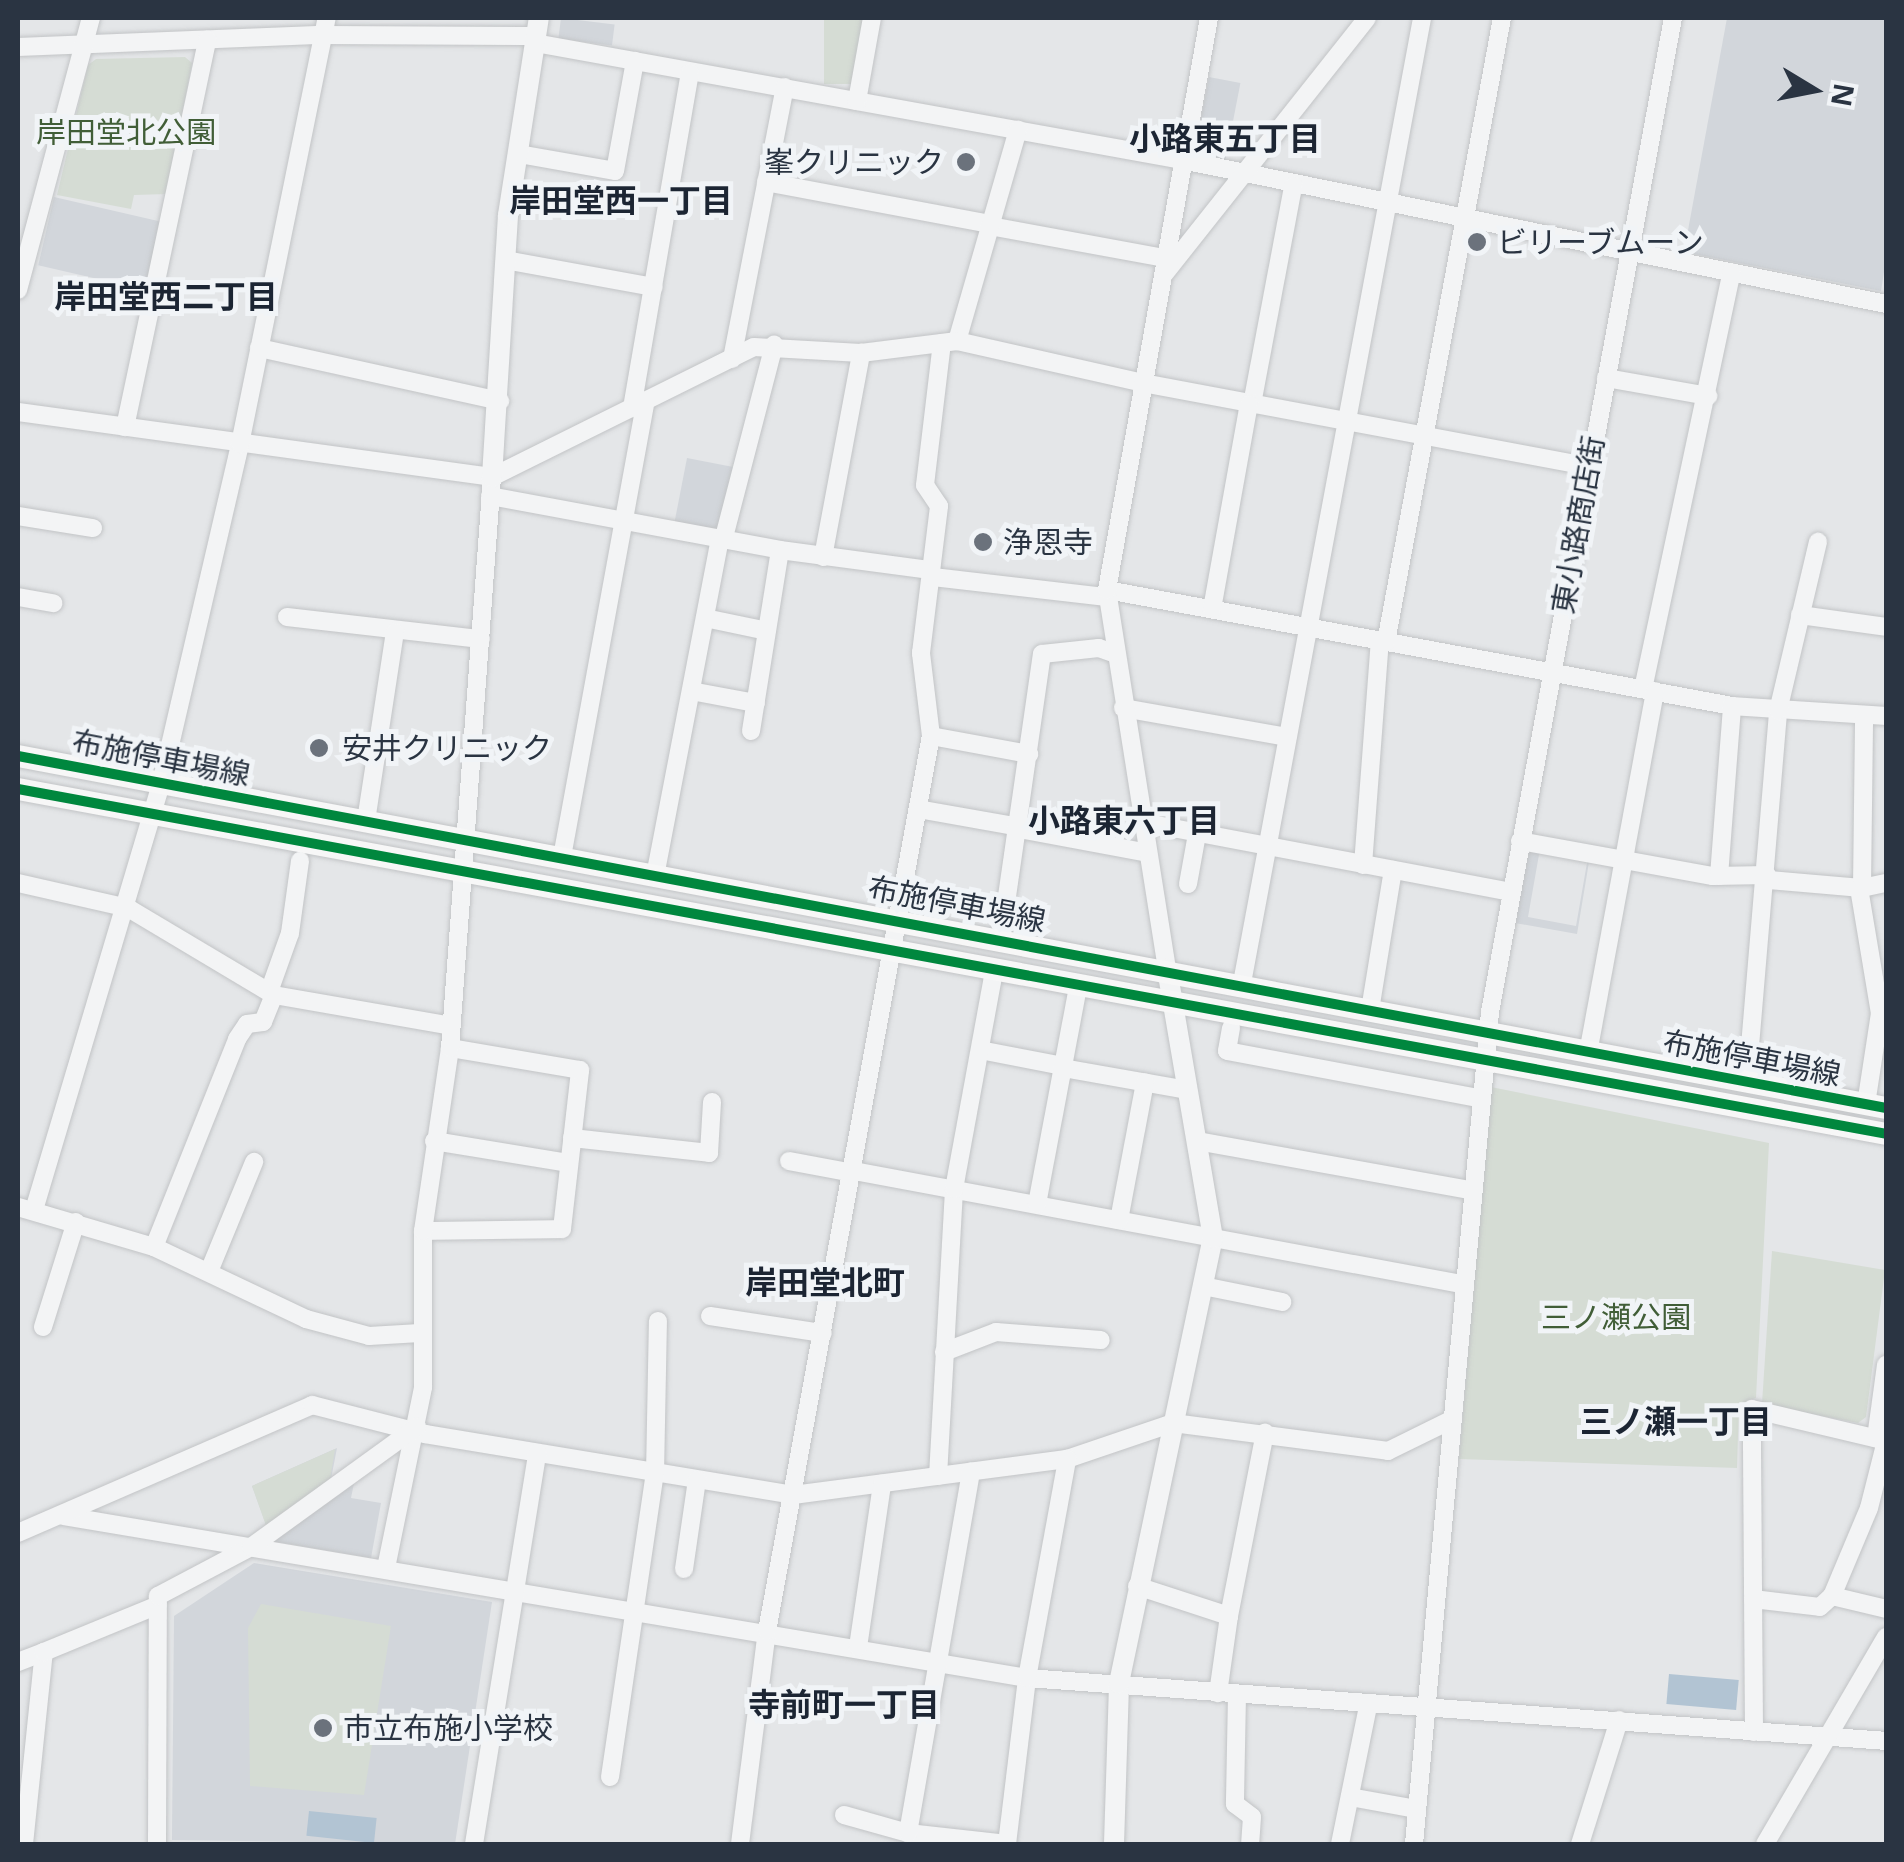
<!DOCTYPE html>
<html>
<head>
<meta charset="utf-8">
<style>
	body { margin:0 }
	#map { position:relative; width:1904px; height:1862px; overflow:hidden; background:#e4e6e8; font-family:"Open Sans","Noto Sans JP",sans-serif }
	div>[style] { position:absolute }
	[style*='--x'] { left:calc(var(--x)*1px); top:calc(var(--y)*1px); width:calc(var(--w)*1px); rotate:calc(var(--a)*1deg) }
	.built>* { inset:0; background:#d2d6db; transform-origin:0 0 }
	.green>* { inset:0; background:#d5dcd4; transform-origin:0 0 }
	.water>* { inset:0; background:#b2c4d3; transform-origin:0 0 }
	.roads { filter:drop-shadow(0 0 2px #c2c4c6) drop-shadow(0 0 2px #c2c4c6) }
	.minor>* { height:18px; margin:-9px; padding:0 9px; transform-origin:9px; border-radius:9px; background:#f3f4f5 }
	.tertiary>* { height:20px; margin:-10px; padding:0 10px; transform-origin:10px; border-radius:10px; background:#f3f4f5 }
	.secondary>* { height:22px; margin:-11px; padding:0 11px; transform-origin:11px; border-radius:11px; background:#f7f7f7 }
	.cycleway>* { height:10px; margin:-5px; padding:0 5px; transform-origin:5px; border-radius:5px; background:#00873e }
	.dots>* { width:28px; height:28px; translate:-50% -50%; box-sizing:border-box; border:5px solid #f1f4f7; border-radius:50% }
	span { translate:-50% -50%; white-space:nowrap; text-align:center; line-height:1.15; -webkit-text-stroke:10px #f1f4f7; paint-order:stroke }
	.park-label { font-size:30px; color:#415e37 }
	.poi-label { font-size:30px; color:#2a3442 }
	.right { translate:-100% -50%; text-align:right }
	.left { translate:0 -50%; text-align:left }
	.street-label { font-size:30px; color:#2a3442 }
	.neighbourhood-label { font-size:32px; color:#1c2533; font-weight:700 }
	.frame { position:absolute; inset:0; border:20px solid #2a3442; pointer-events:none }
	.north { position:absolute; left:1764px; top:40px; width:100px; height:100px; -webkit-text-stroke:8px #f1f4f7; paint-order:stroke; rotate:100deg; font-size:28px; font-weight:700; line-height:40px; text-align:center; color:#2a3442 }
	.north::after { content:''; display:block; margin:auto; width:35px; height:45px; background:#2a3442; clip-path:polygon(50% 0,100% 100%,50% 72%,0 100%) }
</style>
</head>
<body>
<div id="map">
	<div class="built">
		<div style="left:561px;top:18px;width:54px;height:21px;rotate:7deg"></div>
		<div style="clip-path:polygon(1727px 18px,1886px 18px,1886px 259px,1881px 291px,1684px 252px)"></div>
		<div style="left:1209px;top:77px;width:32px;height:80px;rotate:11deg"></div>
		<div style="left:54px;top:197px;width:109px;height:70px;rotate:13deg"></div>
		<div style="left:687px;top:458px;width:47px;height:68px;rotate:11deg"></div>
		<div style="clip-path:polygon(evenodd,1529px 845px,1590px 856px,1577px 934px,1515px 923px,1529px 845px,1540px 849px,1588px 857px,1576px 926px,1528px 917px,1540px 849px)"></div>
		<div style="clip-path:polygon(337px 1448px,331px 1479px,354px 1483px,351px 1498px,381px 1503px,371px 1558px,272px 1541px,252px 1486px)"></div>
		<div style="clip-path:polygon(254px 1563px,492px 1602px,455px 1844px,172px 1840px,174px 1616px)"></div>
	</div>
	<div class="green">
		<div style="left:824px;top:18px;width:39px;height:66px"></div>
		<div style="clip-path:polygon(96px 59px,185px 57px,192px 63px,167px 194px,134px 195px,131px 209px,57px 195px,88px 65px)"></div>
		<div style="clip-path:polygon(1491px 1087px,1769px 1143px,1756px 1398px,1739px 1404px,1737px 1468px,1459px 1459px)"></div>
		<div style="clip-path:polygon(1772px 1251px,1885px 1270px,1866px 1417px,1858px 1423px,1762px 1404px)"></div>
		<div style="clip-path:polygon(335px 1449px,330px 1479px,269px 1534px,252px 1486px)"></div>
		<div style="clip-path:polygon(261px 1604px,391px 1626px,364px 1795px,250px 1786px,248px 1628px)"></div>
	</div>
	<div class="water">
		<div style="left:1669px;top:1674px;width:70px;height:30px;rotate:5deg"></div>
		<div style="left:309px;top:1811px;width:68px;height:25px;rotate:6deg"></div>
	</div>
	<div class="roads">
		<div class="minor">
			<div style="--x:535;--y:43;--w:657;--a:10.25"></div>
			<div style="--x:1182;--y:160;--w:719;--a:11.56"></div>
			<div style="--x:18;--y:47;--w:305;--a:-2.3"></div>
			<div style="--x:323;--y:35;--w:213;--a:0.3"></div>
			<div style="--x:857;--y:101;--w:84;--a:-79.8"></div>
			<div style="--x:519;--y:154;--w:97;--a:10"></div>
			<div style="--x:615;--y:171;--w:112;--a:-79.7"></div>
			<div style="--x:766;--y:182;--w:229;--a:10.6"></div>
			<div style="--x:990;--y:226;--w:178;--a:10.4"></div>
			<div style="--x:505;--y:260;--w:151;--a:10.3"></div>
			<div style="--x:1165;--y:273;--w:325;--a:-51.6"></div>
			<div style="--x:18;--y:290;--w:282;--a:-75"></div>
			<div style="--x:957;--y:341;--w:220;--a:-73.9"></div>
			<div style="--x:259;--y:348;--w:247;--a:12.4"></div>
			<div style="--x:732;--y:359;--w:277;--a:-79"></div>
			<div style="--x:1606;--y:378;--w:104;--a:10"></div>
			<div style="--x:1252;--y:404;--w:222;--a:-79.3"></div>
			<div style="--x:632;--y:408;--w:340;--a:-80.2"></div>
			<div style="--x:18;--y:412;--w:478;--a:7.8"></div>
			<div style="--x:492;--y:477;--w:292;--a:-26.4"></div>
			<div style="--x:754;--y:347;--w:107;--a:3.2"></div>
			<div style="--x:861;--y:353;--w:97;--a:-7.1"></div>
			<div style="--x:957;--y:341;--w:191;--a:12.7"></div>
			<div style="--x:1143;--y:383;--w:453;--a:10.6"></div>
			<div style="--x:125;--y:427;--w:396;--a:-78"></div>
			<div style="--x:490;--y:496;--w:295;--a:10.5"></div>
			<div style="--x:780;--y:550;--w:150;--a:7.6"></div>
			<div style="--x:929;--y:570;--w:8;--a:60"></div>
			<div style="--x:933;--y:577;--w:175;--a:6.6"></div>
			<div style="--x:18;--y:516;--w:76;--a:9.1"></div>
			<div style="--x:723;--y:541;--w:203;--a:-75.4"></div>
			<div style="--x:823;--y:557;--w:208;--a:-79.4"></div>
			<div style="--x:1107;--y:590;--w:636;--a:10.51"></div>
			<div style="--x:1732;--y:706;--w:154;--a:3.7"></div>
			<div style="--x:18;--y:597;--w:36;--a:10"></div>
			<div style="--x:1212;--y:609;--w:208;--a:-79.8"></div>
			<div style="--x:1800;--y:615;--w:87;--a:7.9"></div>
			<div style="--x:287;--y:617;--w:195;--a:6.5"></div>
			<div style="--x:705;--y:618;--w:63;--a:11.8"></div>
			<div style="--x:1386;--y:642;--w:635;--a:-79.47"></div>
			<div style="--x:1643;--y:689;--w:426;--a:-78"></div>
			<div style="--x:691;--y:691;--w:66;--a:10.5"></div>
			<div style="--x:1123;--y:708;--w:167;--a:10"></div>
			<div style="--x:751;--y:731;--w:183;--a:-80.9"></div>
			<div style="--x:931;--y:736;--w:100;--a:10.4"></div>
			<div style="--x:918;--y:809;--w:104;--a:10"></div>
			<div style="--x:366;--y:821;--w:191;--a:-81.3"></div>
			<div style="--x:1141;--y:822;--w:376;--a:10.7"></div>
			<div style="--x:1019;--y:829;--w:131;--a:10.5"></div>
			<div style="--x:1520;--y:841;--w:196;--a:10.3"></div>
			<div style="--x:1713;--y:876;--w:54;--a:-1.1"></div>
			<div style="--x:562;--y:857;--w:464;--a:-79.6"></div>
			<div style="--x:1363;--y:865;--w:226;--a:-85.7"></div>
			<div style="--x:655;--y:876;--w:344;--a:-79.1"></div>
			<div style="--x:1719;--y:876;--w:170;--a:-85.6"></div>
			<div style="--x:1769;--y:880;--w:93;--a:4.9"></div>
			<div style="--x:1862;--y:888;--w:25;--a:-12"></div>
			<div style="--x:18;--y:883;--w:113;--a:12.8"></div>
			<div style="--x:128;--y:908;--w:170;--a:30.8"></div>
			<div style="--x:274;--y:995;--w:180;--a:9.9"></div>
			<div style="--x:1188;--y:884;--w:51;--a:-79.8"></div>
			<div style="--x:1859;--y:888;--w:127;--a:80.5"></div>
			<div style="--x:1880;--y:1013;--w:93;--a:98.7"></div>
			<div style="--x:1862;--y:888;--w:173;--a:-89.3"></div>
			<div style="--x:1001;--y:938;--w:287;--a:-81.8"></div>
			<div style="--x:1042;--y:654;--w:57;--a:-6"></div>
			<div style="--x:1099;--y:648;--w:15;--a:20"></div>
			<div style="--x:1167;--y:969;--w:384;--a:-99"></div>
			<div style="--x:1107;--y:590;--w:581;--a:-79.89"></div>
			<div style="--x:1242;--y:983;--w:982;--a:-79.43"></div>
			<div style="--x:270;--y:989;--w:59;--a:-70.3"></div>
			<div style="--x:290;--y:933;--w:73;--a:-82.1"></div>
			<div style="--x:1370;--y:1010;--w:142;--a:-80.7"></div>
			<div style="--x:1231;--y:1028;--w:23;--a:100"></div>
			<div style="--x:1227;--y:1051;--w:256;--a:10.6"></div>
			<div style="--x:980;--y:1050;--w:85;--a:10.9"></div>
			<div style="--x:1588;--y:1053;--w:368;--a:-79.5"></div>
			<div style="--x:1063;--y:1068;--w:127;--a:10"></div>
			<div style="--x:1747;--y:1082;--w:372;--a:-85.2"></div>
			<div style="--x:1778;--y:711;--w:174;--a:-76.7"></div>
			<div style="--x:572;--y:1138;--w:138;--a:6.2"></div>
			<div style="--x:709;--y:1153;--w:51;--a:-86.6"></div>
			<div style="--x:434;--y:1141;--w:137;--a:9.3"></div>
			<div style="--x:1197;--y:1141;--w:277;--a:10.2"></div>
			<div style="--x:789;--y:1161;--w:65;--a:10.6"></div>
			<div style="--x:854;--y:1171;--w:617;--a:10.55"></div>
			<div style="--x:1037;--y:1204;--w:222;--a:-79.3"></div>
			<div style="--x:18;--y:1207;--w:142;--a:16.4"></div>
			<div style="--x:154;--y:1247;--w:168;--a:25.3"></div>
			<div style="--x:306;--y:1319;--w:65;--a:15.1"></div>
			<div style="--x:369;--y:1336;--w:51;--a:-3.4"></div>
			<div style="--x:34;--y:1210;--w:445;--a:-73.4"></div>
			<div style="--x:161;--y:784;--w:349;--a:-76.9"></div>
			<div style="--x:240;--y:444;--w:435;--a:-78.5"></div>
			<div style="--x:1119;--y:1220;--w:140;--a:-79.3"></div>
			<div style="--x:423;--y:1231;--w:139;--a:-0.8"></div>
			<div style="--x:562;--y:1229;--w:160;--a:-83.5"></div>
			<div style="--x:580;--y:1070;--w:132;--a:-170.4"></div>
			<div style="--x:154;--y:1247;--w:224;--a:-68.2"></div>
			<div style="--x:237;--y:1039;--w:18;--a:-56"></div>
			<div style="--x:247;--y:1024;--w:16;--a:-7"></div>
			<div style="--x:263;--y:1022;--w:29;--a:-68"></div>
			<div style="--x:210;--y:1269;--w:116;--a:-67.6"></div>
			<div style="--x:1203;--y:1286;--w:81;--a:11.4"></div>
			<div style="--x:710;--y:1316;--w:114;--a:8.6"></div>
			<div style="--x:43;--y:1327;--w:110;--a:-72.6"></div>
			<div style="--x:944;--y:1352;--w:56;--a:-21"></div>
			<div style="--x:996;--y:1332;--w:105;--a:4.4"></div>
			<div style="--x:1876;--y:1438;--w:74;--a:-82.2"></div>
			<div style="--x:938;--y:1476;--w:287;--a:-86.8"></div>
			<div style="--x:954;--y:1189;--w:223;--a:-79.6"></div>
			<div style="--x:64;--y:1516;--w:977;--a:9.55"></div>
			<div style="--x:1027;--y:1678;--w:861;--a:4.19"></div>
			<div style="--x:18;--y:1533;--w:321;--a:-23.5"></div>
			<div style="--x:312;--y:1405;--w:117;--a:14.4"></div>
			<div style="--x:425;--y:1434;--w:373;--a:9.4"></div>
			<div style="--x:793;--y:1495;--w:276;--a:-7.5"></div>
			<div style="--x:1067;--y:1459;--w:112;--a:-18.8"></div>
			<div style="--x:1173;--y:1423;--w:217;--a:7.4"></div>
			<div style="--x:1388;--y:1451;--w:70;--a:-26.2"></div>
			<div style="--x:386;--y:1568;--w:185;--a:-78.4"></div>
			<div style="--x:423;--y:1387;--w:156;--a:-90"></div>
			<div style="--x:423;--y:1231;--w:185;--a:-81.6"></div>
			<div style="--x:450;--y:1048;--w:573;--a:-85.79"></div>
			<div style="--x:684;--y:1569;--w:90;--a:-81.7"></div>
			<div style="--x:1137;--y:1586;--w:97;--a:18.1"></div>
			<div style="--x:1229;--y:1616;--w:78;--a:98.1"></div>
			<div style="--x:1832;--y:1596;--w:56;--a:13.5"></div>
			<div style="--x:1753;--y:1599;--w:67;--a:6.8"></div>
			<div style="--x:1820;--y:1607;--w:16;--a:-43"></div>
			<div style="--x:1832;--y:1596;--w:95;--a:-67.2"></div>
			<div style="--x:1869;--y:1508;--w:69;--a:-75.8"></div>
			<div style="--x:1229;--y:1616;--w:187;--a:-78.9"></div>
			<div style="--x:858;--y:1647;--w:165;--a:-81.6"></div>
			<div style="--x:18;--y:1662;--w:28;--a:-21"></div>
			<div style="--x:1237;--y:1695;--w:109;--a:91.1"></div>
			<div style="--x:1235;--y:1804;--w:21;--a:37"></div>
			<div style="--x:1252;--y:1817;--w:27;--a:94"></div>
			<div style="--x:1754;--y:1732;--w:323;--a:-90.4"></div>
			<div style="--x:1752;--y:1409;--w:138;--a:13.4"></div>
			<div style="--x:610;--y:1777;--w:306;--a:-81.6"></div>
			<div style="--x:655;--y:1474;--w:153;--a:-88.9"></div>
			<div style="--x:1350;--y:1797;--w:68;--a:10.2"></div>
			<div style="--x:844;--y:1815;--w:66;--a:15.7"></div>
			<div style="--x:908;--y:1833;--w:100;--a:6.3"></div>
			<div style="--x:908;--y:1833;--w:367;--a:-80.1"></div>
			<div style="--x:24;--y:1844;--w:193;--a:-84.1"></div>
			<div style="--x:44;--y:1652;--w:123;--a:-22.4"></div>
			<div style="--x:157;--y:1844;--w:248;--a:-89.8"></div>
			<div style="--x:158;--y:1596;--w:105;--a:-27.8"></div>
			<div style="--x:251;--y:1547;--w:205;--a:-35.9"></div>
			<div style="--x:474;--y:1844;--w:396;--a:-80.8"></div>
			<div style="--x:740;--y:1844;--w:215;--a:-82.8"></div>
			<div style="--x:767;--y:1631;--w:910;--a:-79.62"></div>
			<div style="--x:931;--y:736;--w:84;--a:-96.9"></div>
			<div style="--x:921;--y:653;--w:148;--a:-83"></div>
			<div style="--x:939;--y:506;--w:25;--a:-124"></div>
			<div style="--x:925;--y:485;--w:143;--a:-83.2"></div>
			<div style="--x:1007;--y:1844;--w:167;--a:-83.1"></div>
			<div style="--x:1027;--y:1678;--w:223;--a:-79.6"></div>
			<div style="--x:1340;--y:1844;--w:141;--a:-78.5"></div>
			<div style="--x:1414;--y:1844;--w:835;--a:-84.78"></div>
			<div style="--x:1490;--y:1012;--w:1011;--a:-79.57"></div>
			<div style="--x:1580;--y:1844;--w:130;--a:-72.5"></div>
			<div style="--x:1765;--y:1844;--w:240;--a:-59.7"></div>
		</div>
		<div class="tertiary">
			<div style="--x:492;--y:477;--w:262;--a:-86.5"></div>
			<div style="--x:508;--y:215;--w:199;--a:-81.1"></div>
			<div style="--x:1114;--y:1844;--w:161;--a:-88.2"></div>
			<div style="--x:1119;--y:1683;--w:455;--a:-78.1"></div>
			<div style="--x:1213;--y:1238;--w:273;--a:-99.7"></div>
		</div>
		<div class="secondary">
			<div style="--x:18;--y:756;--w:1901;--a:10.67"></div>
			<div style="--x:18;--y:789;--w:1900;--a:10.46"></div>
		</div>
	</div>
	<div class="cycleway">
		<div style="--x:18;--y:756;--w:1901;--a:10.67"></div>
		<div style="--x:18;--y:789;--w:1900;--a:10.46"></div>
	</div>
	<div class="dots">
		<div style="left:966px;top:162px;background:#6b727c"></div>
		<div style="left:1477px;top:242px;background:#6b727c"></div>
		<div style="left:983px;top:542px;background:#6b727c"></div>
		<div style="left:319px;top:748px;background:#6b727c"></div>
		<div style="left:323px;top:1728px;background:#6b727c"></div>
	</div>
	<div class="park-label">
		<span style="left:126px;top:132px">岸田堂北公園</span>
		<span style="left:1616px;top:1317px">三ノ瀬公園</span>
	</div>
	<div class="poi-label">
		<span class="right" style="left:944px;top:162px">峯クリニック</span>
		<span class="left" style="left:1497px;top:242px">ビリーブムーン</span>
		<span class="left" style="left:1003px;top:542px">浄恩寺</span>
		<span class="left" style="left:342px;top:748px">安井クリニック</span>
		<span class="left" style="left:343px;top:1728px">市立布施小学校</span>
	</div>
	<div class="street-label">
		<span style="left:1578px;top:525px;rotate:-80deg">東小路商店街</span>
		<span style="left:161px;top:758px;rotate:11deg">布施停車場線</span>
		<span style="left:957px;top:904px;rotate:11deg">布施停車場線</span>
		<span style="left:1752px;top:1058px;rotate:11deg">布施停車場線</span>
	</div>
	<div class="neighbourhood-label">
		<span style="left:1225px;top:138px">小路東五丁目</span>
		<span style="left:621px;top:200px">岸田堂西一丁目</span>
		<span style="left:166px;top:296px">岸田堂西二丁目</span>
		<span style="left:1124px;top:820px">小路東六丁目</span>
		<span style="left:825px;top:1282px">岸田堂北町</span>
		<span style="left:1676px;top:1421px">三ノ瀬一丁目</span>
		<span style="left:844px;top:1704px">寺前町一丁目</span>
	</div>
	<div class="frame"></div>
	<div class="north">N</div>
</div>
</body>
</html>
